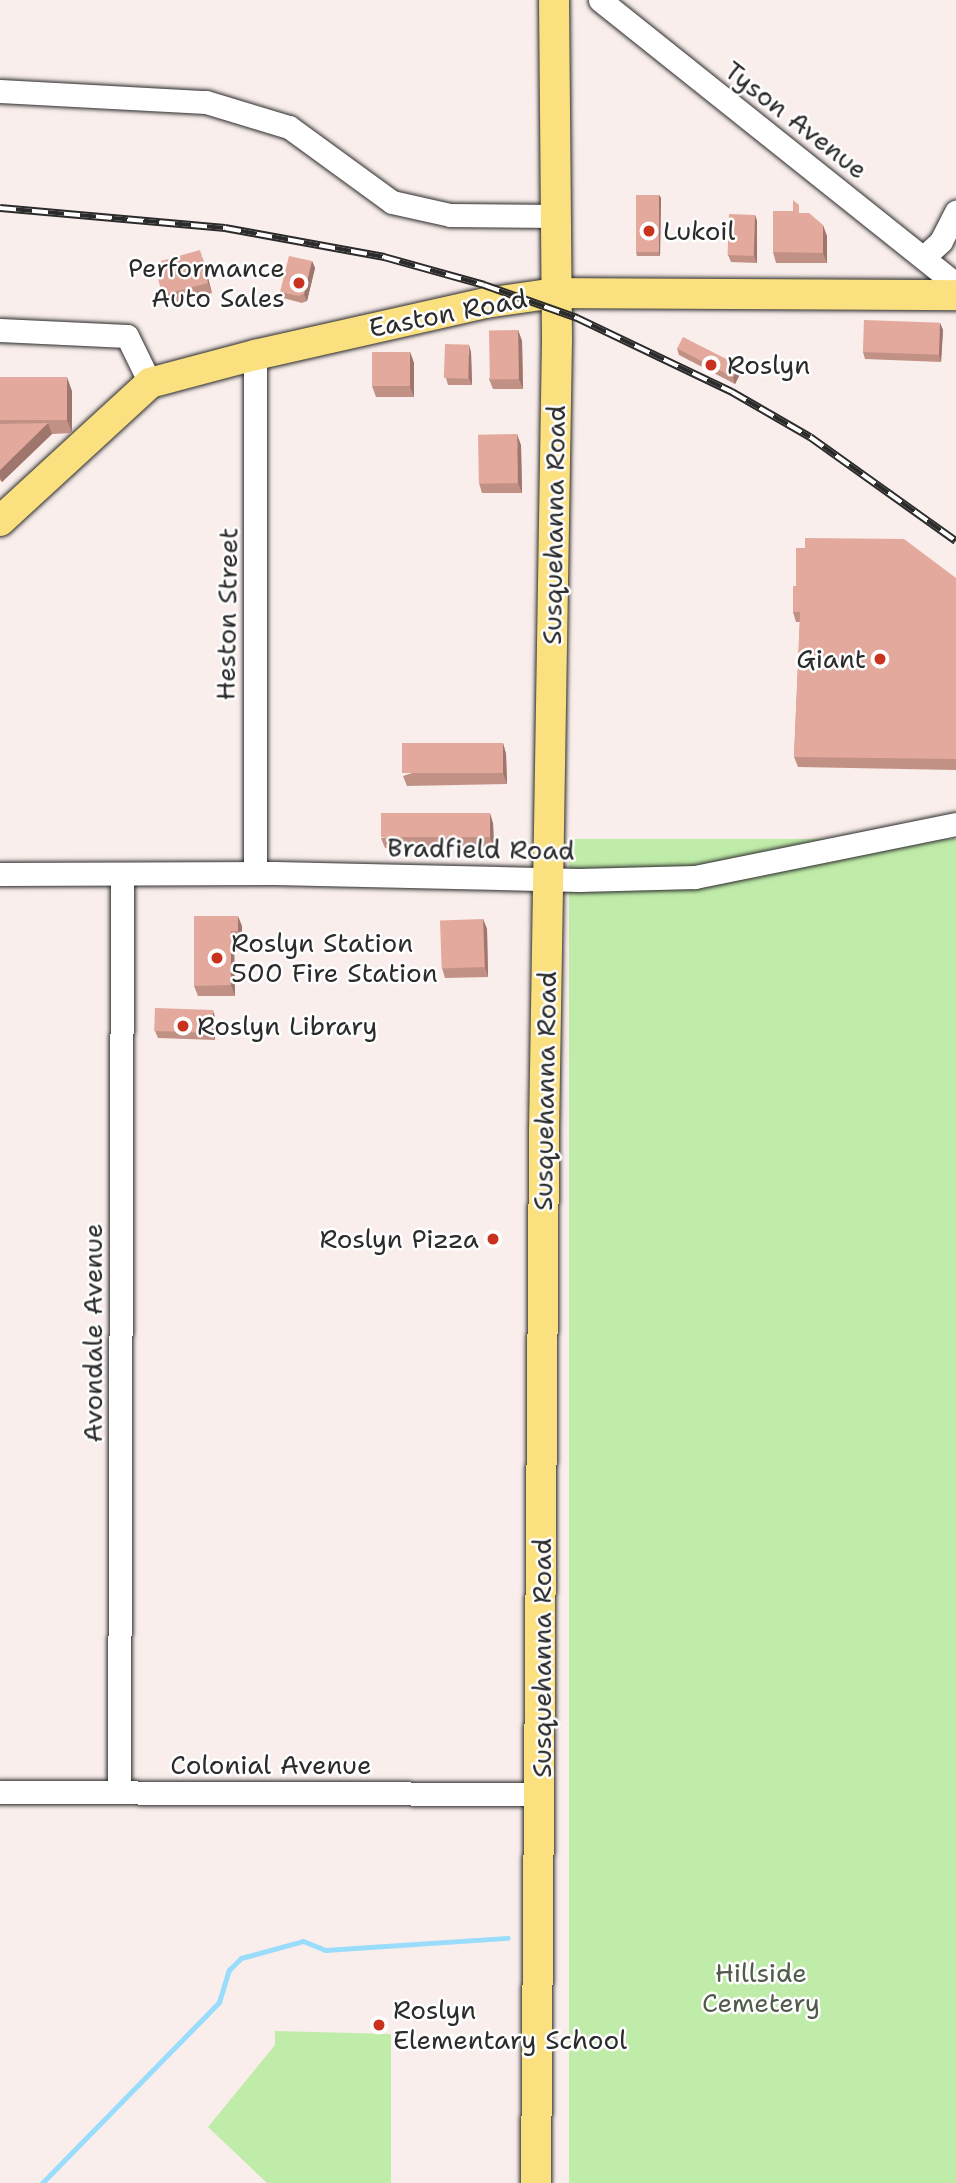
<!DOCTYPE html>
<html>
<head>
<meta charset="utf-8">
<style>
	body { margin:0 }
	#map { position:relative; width:956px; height:2183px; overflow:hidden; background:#f9eeeb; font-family:"Shantell Sans",sans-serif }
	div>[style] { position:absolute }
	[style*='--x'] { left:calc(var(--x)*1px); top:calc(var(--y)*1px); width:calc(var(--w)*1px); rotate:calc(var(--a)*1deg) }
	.green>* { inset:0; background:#c0eca9; transform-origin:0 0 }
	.stream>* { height:5px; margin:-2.5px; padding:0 2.5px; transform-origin:2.5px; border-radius:2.5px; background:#99dcfb }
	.roads { filter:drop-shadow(0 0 2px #2b2b2b) drop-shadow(0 0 2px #2b2b2b) }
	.minor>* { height:23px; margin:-11.5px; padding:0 11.5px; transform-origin:11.5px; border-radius:11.5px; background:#fff }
	.major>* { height:30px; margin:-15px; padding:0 15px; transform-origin:15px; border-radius:15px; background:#fbe080 }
	.rail>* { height:8px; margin-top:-4px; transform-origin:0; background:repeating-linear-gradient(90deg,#fff 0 16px,#2b2b2b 0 32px); box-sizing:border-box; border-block:2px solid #2b2b2b }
	.wall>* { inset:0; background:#c29186 }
	.shaded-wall>* { inset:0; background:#9e766d }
	.building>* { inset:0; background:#e2a99c; transform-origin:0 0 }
	.dots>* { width:19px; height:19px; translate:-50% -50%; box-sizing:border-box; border:4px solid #fff; border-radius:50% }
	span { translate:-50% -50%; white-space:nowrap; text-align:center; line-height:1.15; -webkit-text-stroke:5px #fff; paint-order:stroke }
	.street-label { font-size:26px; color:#2b2b2b }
	.poi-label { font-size:26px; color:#2b2b2b }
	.left { translate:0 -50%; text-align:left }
	.right { translate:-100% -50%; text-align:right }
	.park-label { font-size:26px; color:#505b4a }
</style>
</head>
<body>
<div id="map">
	<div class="green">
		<div style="left:956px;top:839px;width:1344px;height:387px;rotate:90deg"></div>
		<div style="clip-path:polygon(275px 2031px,391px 2034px,391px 2183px,267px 2183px,208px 2127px,275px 2045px)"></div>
	</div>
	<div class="stream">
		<div style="--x:42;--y:2183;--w:253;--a:-45.6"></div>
		<div style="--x:219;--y:2002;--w:34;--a:-73"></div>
		<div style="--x:229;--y:1970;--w:17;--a:-45"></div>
		<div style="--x:241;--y:1958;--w:64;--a:-15.3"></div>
		<div style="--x:303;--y:1941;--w:24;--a:22"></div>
		<div style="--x:325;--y:1950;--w:183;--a:-3.8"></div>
	</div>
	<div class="roads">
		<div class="minor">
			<div style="--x:600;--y:0;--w:455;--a:38.6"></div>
			<div style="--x:0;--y:91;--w:206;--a:3.1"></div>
			<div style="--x:206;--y:102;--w:87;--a:16.8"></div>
			<div style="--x:289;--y:127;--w:127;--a:36.1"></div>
			<div style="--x:392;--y:202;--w:59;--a:12.6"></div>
			<div style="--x:450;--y:215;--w:106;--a:0.5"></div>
			<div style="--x:924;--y:257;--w:23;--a:-43"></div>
			<div style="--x:941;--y:241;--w:33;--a:-63"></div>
			<div style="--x:0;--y:330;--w:127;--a:2.7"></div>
			<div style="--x:127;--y:336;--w:52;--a:63.9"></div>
			<div style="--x:255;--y:873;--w:518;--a:-90"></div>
			<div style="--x:0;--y:874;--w:274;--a:-0.2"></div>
			<div style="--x:274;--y:873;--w:305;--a:1.3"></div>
			<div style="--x:579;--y:880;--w:116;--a:-1.5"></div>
			<div style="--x:695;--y:877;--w:266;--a:-11.5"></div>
			<div style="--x:0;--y:1792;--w:541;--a:0.21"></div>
			<div style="--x:119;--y:1792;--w:918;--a:-89.81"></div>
		</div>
		<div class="major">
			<div style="--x:0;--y:521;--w:204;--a:-42.6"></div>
			<div style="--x:150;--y:383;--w:109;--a:-14.9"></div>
			<div style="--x:255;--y:355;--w:237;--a:-12.7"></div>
			<div style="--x:486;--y:303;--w:70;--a:-8.2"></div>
			<div style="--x:555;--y:293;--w:401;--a:0.3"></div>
			<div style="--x:536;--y:2183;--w:1051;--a:-89.56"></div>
			<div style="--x:544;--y:1132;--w:792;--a:-89.06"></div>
			<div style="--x:557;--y:340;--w:340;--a:-90.5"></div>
		</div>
	</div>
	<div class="rail">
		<div style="--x:0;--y:208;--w:226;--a:5.1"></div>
		<div style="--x:225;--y:228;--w:162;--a:10.3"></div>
		<div style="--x:384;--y:257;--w:104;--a:15.6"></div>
		<div style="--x:484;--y:285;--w:99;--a:19.5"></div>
		<div style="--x:577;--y:318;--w:172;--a:25.5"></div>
		<div style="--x:732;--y:392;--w:90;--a:30"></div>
		<div style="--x:810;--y:437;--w:179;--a:35.5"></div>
	</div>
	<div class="wall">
		<div style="clip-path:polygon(659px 195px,661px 198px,660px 256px,637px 256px,636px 252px)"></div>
		<div style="clip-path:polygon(802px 213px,827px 236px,827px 263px,776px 263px,773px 252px)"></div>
		<div style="clip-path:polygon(755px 215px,757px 221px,757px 263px,731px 262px,728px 255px)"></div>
		<div style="clip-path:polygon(203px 260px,212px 293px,166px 305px,162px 295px)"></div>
		<div style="clip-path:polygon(312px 261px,315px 268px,307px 301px,302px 303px,283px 298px,280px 292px)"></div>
		<div style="clip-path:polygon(940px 323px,943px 330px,941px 362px,865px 359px,863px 352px)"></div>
		<div style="clip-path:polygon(518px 330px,522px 341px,523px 389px,493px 389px,489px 379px)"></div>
		<div style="clip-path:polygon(677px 348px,739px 365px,741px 372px,735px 384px,679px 355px)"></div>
		<div style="clip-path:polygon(410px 352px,414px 363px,414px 397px,376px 397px,372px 386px)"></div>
		<div style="clip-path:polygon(471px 352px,472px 385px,448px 385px,446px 378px)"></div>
		<div style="clip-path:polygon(0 379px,72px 391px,72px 433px,52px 434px,2px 482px,0 480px)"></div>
		<div style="clip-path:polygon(521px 445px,522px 493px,482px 493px,479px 483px)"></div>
		<div style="clip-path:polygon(956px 578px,956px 770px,798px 767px,794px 757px,800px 622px,796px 622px,793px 612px)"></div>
		<div style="clip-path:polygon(503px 743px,506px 754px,507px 784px,407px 786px,403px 776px)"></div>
		<div style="clip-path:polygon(493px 823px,494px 847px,385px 848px,381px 838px)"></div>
		<div style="clip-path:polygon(194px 916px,242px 926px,242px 941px,234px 941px,235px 996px,198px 996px,194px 986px)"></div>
		<div style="clip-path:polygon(483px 919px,487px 929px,488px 977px,445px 978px,442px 968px)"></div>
		<div style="clip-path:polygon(215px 1017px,215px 1040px,158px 1038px,155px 1031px)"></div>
	</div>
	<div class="shaded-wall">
		<div style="clip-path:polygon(659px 195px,661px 198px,660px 256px,659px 253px)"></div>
		<div style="clip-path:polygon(755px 215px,757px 221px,757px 263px,754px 256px)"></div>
		<div style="clip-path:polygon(823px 225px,827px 236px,827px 263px,823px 253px)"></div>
		<div style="clip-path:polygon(200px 250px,203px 260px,212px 293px,208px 283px)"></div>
		<div style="clip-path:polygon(312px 261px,315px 268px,307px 301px,304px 294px)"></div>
		<div style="clip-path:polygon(940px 323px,943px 330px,941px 362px,939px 355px)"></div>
		<div style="clip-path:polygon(518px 330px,522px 341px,523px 389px,519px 379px)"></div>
		<div style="clip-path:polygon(469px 345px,471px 352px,472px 385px,469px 378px)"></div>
		<div style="clip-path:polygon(410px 352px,414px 363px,414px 397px,410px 387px)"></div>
		<div style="clip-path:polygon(739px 365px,741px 372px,735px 384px,733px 377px)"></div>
		<div style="clip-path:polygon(67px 377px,72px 391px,72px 433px,67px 420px)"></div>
		<div style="clip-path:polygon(48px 423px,52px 434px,2px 482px,0 477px,0 470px)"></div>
		<div style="clip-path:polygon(517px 434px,521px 445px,522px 493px,518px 483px)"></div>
		<div style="clip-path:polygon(503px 743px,506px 754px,507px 784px,503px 773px)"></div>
		<div style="clip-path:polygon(490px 813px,493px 823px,494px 847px,490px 837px)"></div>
		<div style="clip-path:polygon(238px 916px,242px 926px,242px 941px,238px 931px)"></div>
		<div style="clip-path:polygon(483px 919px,487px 929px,488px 977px,485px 967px)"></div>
		<div style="clip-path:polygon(231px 931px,234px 941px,235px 996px,231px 985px)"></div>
		<div style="clip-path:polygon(213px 1010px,215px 1017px,215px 1040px,212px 1033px)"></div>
	</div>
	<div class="building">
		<div style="left:636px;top:195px;width:23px;height:57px"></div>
		<div style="clip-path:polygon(793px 200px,799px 205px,799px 213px,809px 213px,823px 225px,823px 253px,773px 252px,773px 211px,793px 211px)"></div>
		<div style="left:729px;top:214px;width:26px;height:41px;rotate:2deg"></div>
		<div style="clip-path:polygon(200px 250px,208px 283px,162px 295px,157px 274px,163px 272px,161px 261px)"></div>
		<div style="clip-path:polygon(289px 256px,312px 261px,304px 294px,299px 296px,280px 292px)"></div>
		<div style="left:864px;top:320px;width:76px;height:32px;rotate:2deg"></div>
		<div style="left:518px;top:330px;width:49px;height:29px;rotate:89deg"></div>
		<div style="left:683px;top:337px;width:63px;height:13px;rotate:27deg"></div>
		<div style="left:445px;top:344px;width:24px;height:34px;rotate:2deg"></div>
		<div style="left:372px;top:352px;width:38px;height:34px"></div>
		<div style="left:67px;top:377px;width:43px;height:67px;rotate:90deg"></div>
		<div style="clip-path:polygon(48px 423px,0 470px,0 424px)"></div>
		<div style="left:517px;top:434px;width:49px;height:39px;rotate:89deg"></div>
		<div style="clip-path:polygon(805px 538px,904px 539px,956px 578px,956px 759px,794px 757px,800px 612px,793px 612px,793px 586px,796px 586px,796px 548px,805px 548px)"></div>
		<div style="left:503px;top:743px;width:30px;height:101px;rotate:90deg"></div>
		<div style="left:490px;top:813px;width:24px;height:109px;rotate:90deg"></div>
		<div style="clip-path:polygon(194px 916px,238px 916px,238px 931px,231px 931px,231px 985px,194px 986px)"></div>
		<div style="left:483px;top:919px;width:48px;height:43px;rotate:88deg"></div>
		<div style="left:155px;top:1008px;width:58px;height:23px;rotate:2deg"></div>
	</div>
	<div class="dots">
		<div style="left:649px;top:231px;background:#c8321e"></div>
		<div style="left:299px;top:283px;background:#c8321e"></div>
		<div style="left:711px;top:365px;background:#c8321e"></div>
		<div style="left:880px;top:659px;background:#c8321e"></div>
		<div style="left:217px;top:958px;background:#c8321e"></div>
		<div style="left:183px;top:1026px;background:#c8321e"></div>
		<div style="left:493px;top:1239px;background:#c8321e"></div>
		<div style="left:379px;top:2025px;background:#c8321e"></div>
	</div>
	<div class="street-label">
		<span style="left:796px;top:120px;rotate:38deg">Tyson Avenue</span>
		<span style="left:448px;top:313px;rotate:-11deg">Easton Road</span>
		<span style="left:554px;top:525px;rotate:-89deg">Susquehanna Road</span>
		<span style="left:227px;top:614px;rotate:-89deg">Heston Street</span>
		<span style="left:481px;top:849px;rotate:1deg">Bradfield Road</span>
		<span style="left:545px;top:1091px;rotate:-89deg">Susquehanna Road</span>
		<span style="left:93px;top:1333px;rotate:-90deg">Avondale Avenue</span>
		<span style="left:542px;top:1658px;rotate:-90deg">Susquehanna Road</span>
		<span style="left:271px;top:1765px">Colonial Avenue</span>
	</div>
	<div class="poi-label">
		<span class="left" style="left:663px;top:231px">Lukoil</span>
		<span class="right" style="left:285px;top:283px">Performance<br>Auto Sales</span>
		<span class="left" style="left:727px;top:365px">Roslyn</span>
		<span class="right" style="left:866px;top:659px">Giant</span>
		<span class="left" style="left:231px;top:958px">Roslyn Station<br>500 Fire Station</span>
		<span class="left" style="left:197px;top:1026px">Roslyn Library</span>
		<span class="right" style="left:479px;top:1239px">Roslyn Pizza</span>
		<span class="left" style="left:393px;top:2025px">Roslyn<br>Elementary School</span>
	</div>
	<div class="park-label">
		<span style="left:761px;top:1988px">Hillside<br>Cemetery</span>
	</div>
</div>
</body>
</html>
